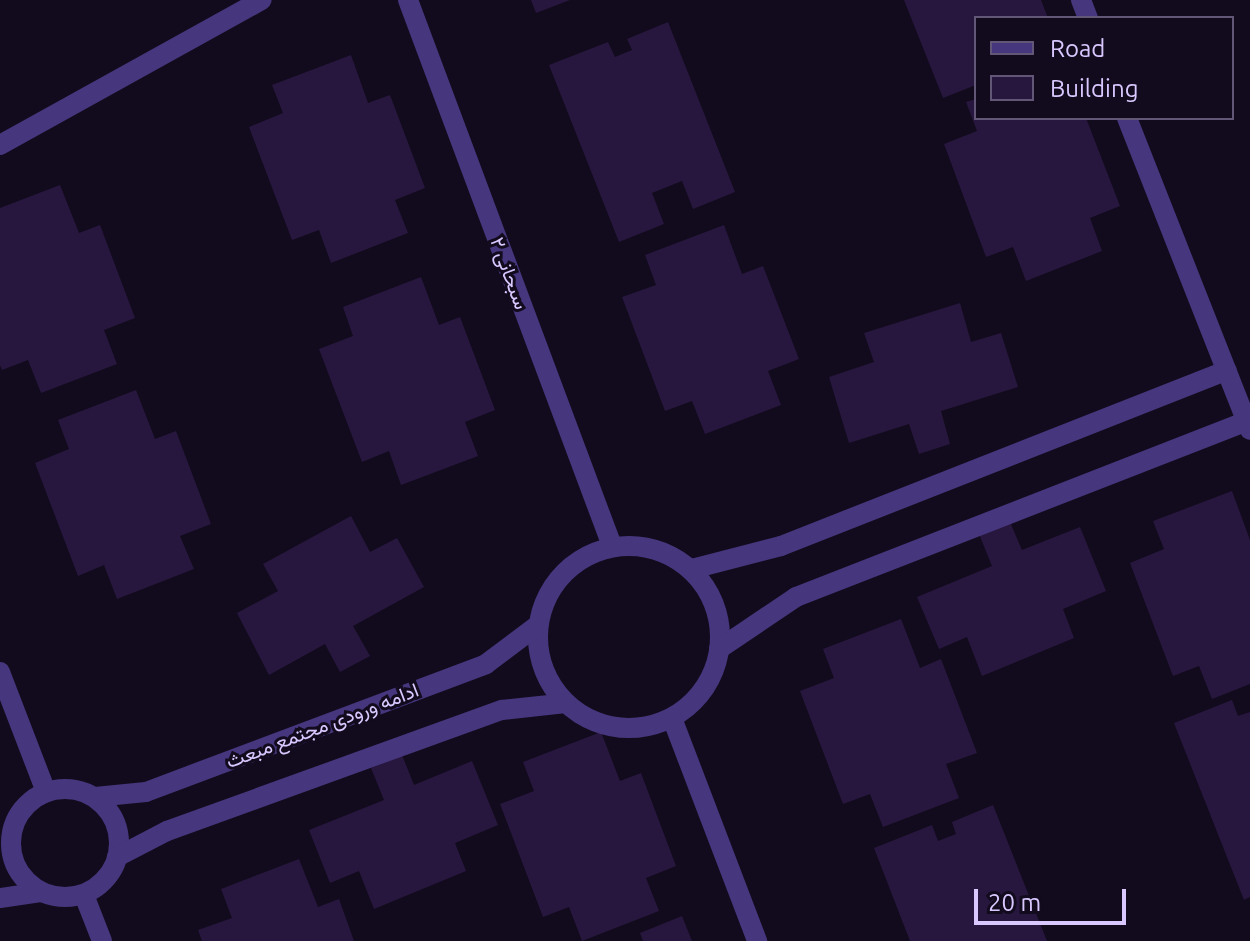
<!DOCTYPE html>
<html>
<head>
<meta charset="utf-8">
<style>
	body { margin:0 }
	#map { position:relative; width:1250px; height:941px; overflow:hidden; background:#120b1d; font-family:Ubuntu,Vazirmatn,sans-serif }
	div>[style] { position:absolute }
	[style*='--x'] { left:calc(var(--x)*1px); top:calc(var(--y)*1px); width:calc(var(--w)*1px); rotate:calc(var(--a)*1deg) }
	.building>* { inset:0; background:#27173e }
	.minor>* { height:20px; margin:-10px; padding:0 10px; transform-origin:10px; border-radius:10px; background:#46367d }
	.minor>.ring { margin:-10px; padding:0; box-sizing:content-box; background:none; border:20px solid #46367d; border-radius:50% }
	span { translate:-50% -50%; white-space:nowrap; text-align:center; line-height:1.15; -webkit-text-stroke:6px #120b1d; paint-order:stroke }
	.street-label { font-size:20px; color:#d9c8ff }
	.legend { position:absolute; left:974px; top:16px; width:260px; height:104px; box-sizing:border-box; background:#120b1d; border:2px solid #625777; margin:0; padding:10px 14px; list-style:none; font-size:24px; color:#d9c8ff }
	.legend li { display:flex; align-items:center; gap:16px; height:40px }
	.legend b { width:40px; border:2px solid #625777 }
	.scale { position:absolute; left:974px; top:889px; width:152px; height:36px; box-sizing:border-box; border:4px solid #d9c8ff; border-top:0; padding-left:10px; font-size:24px; line-height:28px; white-space:nowrap; color:#d9c8ff; -webkit-text-stroke:6px #120b1d; paint-order:stroke }
</style>
</head>
<body>
<div id="map">
	<div class="building">
		<div style="clip-path:polygon(531px 0,570px 0,536px 13px)"></div>
		<div style="clip-path:polygon(904px 0,1041px 0,1048px 18px,976px 18px,976px 85px,943px 98px)"></div>
		<div style="clip-path:polygon(668px 22px,735px 192px,693px 209px,682px 181px,652px 193px,664px 224px,619px 242px,549px 65px,608px 42px,615px 57px,632px 50px,627px 39px)"></div>
		<div style="clip-path:polygon(351px 55px,368px 103px,390px 95px,425px 188px,395px 200px,408px 233px,331px 263px,319px 230px,292px 240px,249px 127px,283px 113px,272px 85px)"></div>
		<div style="clip-path:polygon(976px 99px,976px 118px,1086px 118px,1120px 206px,1090px 218px,1102px 251px,1026px 281px,1013px 247px,986px 257px,944px 144px,977px 131px,966px 102px)"></div>
		<div style="clip-path:polygon(60px 185px,79px 233px,100px 225px,135px 318px,104px 330px,117px 364px,41px 393px,28px 360px,2px 370px,0 365px,0 208px)"></div>
		<div style="clip-path:polygon(724px 225px,742px 274px,763px 266px,799px 359px,768px 371px,781px 405px,705px 434px,692px 401px,665px 411px,622px 297px,656px 285px,645px 255px)"></div>
		<div style="clip-path:polygon(421px 277px,439px 325px,460px 317px,495px 410px,465px 422px,478px 456px,401px 485px,389px 451px,362px 462px,319px 349px,353px 336px,343px 307px)"></div>
		<div style="clip-path:polygon(960px 303px,971px 342px,1001px 333px,1018px 387px,941px 411px,950px 444px,919px 454px,909px 424px,849px 443px,829px 377px,874px 362px,864px 333px)"></div>
		<div style="clip-path:polygon(136px 390px,155px 439px,176px 431px,211px 524px,180px 536px,194px 569px,117px 599px,104px 565px,78px 576px,35px 463px,69px 449px,58px 420px)"></div>
		<div style="clip-path:polygon(1232px 491px,1250px 540px,1250px 684px,1212px 699px,1199px 666px,1173px 676px,1130px 563px,1164px 549px,1153px 521px)"></div>
		<div style="clip-path:polygon(351px 516px,370px 552px,397px 538px,424px 587px,353px 626px,370px 656px,340px 672px,325px 644px,269px 675px,237px 613px,278px 591px,263px 564px)"></div>
		<div style="clip-path:polygon(1010px 522px,1022px 550px,1080px 527px,1106px 591px,1063px 609px,1074px 638px,982px 676px,967px 637px,939px 649px,917px 597px,992px 566px,979px 534px)"></div>
		<div style="clip-path:polygon(901px 619px,920px 668px,941px 659px,977px 753px,946px 764px,959px 798px,883px 827px,870px 794px,843px 804px,800px 691px,834px 678px,823px 649px)"></div>
		<div style="clip-path:polygon(1232px 700px,1238px 716px,1250px 712px,1250px 897px,1244px 900px,1174px 723px)"></div>
		<div style="clip-path:polygon(601px 732px,620px 781px,641px 773px,676px 866px,646px 878px,659px 911px,582px 941px,569px 907px,543px 917px,500px 804px,534px 791px,523px 762px)"></div>
		<div style="clip-path:polygon(402px 755px,414px 785px,472px 761px,498px 825px,455px 843px,466px 871px,374px 909px,359px 871px,330px 883px,309px 830px,384px 800px,371px 768px)"></div>
		<div style="clip-path:polygon(993px 805px,1047px 941px,910px 941px,874px 848px,932px 825px,938px 841px,956px 834px,952px 822px)"></div>
		<div style="clip-path:polygon(299px 859px,318px 907px,339px 899px,354px 941px,202px 941px,198px 930px,232px 918px,221px 889px)"></div>
		<div style="clip-path:polygon(682px 916px,692px 941px,643px 941px,640px 933px)"></div>
	</div>
	<div class="minor">
		<div style="--x:408;--y:0;--w:583;--a:69.51"></div>
		<div style="--x:1081;--y:0;--w:19;--a:69"></div>
		<div style="--x:1127;--y:118;--w:335;--a:68.5"></div>
		<div style="--x:0;--y:145;--w:299;--a:-29"></div>
		<div class="ring" style="left:538px;top:546px;width:162px;height:162px"></div>
		<div style="--x:692;--y:569;--w:92;--a:-14.5"></div>
		<div style="--x:781;--y:546;--w:479;--a:-21.5"></div>
		<div style="--x:719;--y:649;--w:93;--a:-34"></div>
		<div style="--x:796;--y:597;--w:484;--a:-21.3"></div>
		<div style="--x:0;--y:672;--w:129;--a:69"></div>
		<div style="--x:672;--y:718;--w:239;--a:69.1"></div>
		<div class="ring" style="left:11px;top:789px;width:88px;height:88px"></div>
		<div style="--x:95;--y:797;--w:51;--a:-5.6"></div>
		<div style="--x:146;--y:792;--w:363;--a:-20.6"></div>
		<div style="--x:486;--y:664;--w:65;--a:-36.9"></div>
		<div style="--x:117;--y:857;--w:56;--a:-27.5"></div>
		<div style="--x:167;--y:831;--w:356;--a:-19.9"></div>
		<div style="--x:502;--y:710;--w:64;--a:-6.2"></div>
		<div style="--x:84;--y:895;--w:49;--a:68.6"></div>
		<div style="--x:0;--y:898;--w:41;--a:-8.3"></div>
	</div>
	<div class="street-label">
		<span style="left:510px;top:273px;rotate:70deg">سبحانی ۲</span>
		<span style="left:322px;top:725px;rotate:-21deg">ادامه ورودی مجتمع مبعث</span>
	</div>
	<ul class="legend">
	<li><b style="height:10px;background:#46367d"></b>Road</li>
	<li><b style="height:22px;background:#27173e"></b>Building</li>
	</ul>
	<div class="scale">20 m</div>
</div>
</body>
</html>
